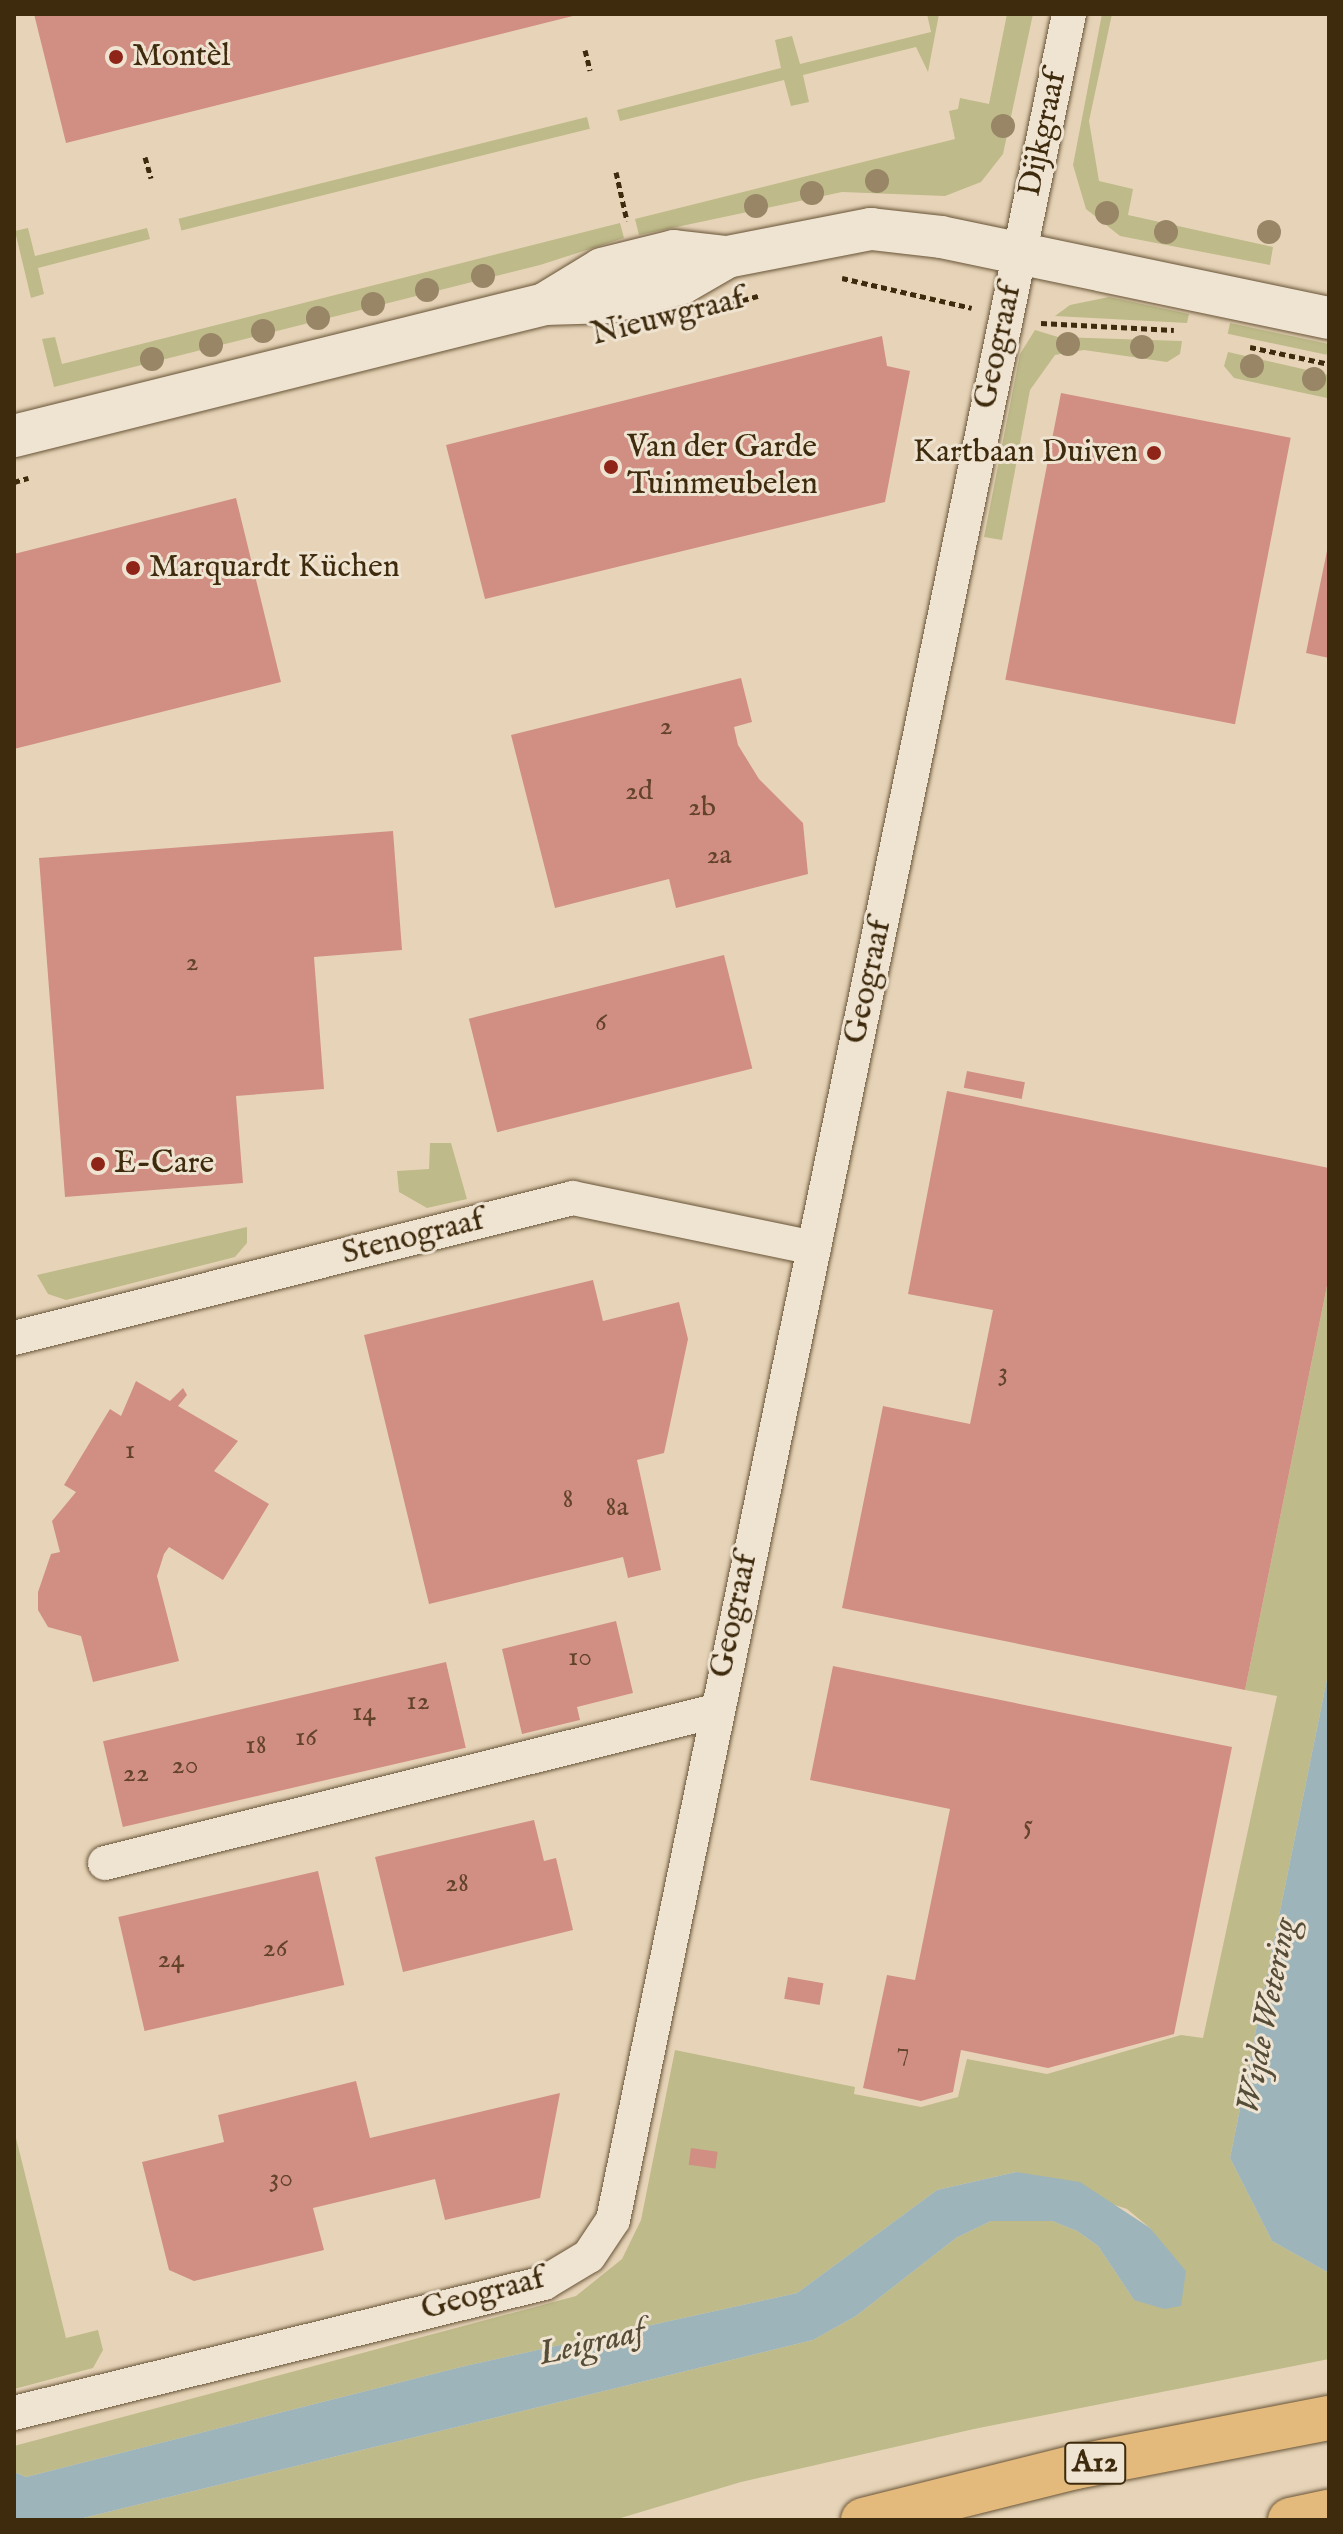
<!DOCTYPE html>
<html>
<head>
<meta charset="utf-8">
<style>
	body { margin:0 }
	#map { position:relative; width:1343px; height:2534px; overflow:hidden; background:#e7d4b8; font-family:"IM FELL English",serif }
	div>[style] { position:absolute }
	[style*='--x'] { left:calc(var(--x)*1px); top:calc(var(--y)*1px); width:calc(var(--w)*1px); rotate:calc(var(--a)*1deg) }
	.green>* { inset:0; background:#beba89; transform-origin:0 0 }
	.water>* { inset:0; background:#9db5ba }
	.building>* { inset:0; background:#d18f84; transform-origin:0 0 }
	.path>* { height:5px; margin-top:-2.5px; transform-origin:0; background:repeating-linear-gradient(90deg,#3e2a0c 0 6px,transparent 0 10px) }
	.roads { filter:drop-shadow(0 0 2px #685437) drop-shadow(0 0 2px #685437) }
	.minor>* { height:34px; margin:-17px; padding:0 17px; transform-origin:17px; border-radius:17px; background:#efe3d1 }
	.tertiary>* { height:42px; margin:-21px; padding:0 21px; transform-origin:21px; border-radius:21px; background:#efe3d1 }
	.motorway>* { height:44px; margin:-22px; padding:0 22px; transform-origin:22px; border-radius:22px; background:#e4ba7c }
	.trees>* { width:24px; height:24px; margin:-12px; border-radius:50%; background:#988667 }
	.dots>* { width:22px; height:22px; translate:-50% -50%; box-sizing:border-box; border:4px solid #efe3d1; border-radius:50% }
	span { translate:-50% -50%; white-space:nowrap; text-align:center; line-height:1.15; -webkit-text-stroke:6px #efe3d1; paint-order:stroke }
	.number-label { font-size:28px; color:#63432a }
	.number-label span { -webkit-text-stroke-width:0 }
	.shield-label span { padding:2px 6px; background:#efe3d1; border:2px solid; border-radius:6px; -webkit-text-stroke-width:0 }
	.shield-label { font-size:30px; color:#3e2a0c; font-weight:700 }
	.poi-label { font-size:32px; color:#3e2a0c }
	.left { translate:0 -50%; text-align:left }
	.right { translate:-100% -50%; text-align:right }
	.street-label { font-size:32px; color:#3e2a0c }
	.water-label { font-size:34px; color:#564d38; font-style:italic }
	.frame { position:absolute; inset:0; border:16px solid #3e2a0c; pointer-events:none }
</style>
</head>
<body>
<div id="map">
	<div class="green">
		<div style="clip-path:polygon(927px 14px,939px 14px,928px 72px,916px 47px,803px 75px,809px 102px,791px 106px,784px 80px,620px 121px,617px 110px,781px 68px,775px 40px,792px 36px,800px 64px,931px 32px)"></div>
		<div style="clip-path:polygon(1007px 14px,1033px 14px,1003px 154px,981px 182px,945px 196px,842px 192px,639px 235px,635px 219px,955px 139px,949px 111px,958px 109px,960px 98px,989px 104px)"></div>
		<div style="clip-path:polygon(1102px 14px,1112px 14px,1089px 121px,1099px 181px,1133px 189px,1128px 215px,1273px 247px,1270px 265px,1120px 236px,1086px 209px,1073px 165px)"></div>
		<div style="left:587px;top:117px;width:12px;height:421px;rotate:76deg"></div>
		<div style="clip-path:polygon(620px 223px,624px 238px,540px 265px,54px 387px,42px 339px,55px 337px,62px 364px)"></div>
		<div style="clip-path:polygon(28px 228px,35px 256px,147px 228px,150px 239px,38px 268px,44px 294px,31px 298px,15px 231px)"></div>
		<div style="clip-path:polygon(1109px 297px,1189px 314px,1187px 323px,1055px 316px,1070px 305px)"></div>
		<div style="left:1230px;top:323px;width:101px;height:11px;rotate:12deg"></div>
		<div style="clip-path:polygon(1035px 330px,1058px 337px,1182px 341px,1180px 354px,1167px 362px,1084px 350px,1055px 355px,1030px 390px,1002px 540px,984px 537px,1020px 354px)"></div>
		<div style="clip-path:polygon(1228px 352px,1329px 375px,1327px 398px,1234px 378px,1224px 366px)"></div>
		<div style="clip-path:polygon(430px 1143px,451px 1143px,467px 1199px,427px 1208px,399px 1192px,397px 1171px,429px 1169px)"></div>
		<div style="clip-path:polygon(247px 1227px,247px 1243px,235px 1257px,66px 1300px,48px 1294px,37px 1275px)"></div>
		<div style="clip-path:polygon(1329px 1276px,1329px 1669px,1230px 2158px,1272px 2241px,1329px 2273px,1329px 2359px,974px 2429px,741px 2482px,614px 2520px,75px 2520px,813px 2340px,856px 2316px,956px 2238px,991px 2221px,1052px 2221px,1077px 2231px,1098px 2246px,1134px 2300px,1172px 2261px,1150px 2228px,1127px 2209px,1016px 2172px,937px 2190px,797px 2293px,465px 2366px,26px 2477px,14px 2472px,14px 2446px,576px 2296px,622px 2259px,641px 2220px,675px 2050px,855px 2087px,854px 2094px,921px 2107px,958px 2097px,967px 2059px,1047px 2074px,1181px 2035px,1203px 2038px,1277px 1696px,1245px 1690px)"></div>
		<div style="clip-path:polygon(14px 2130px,66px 2338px,98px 2330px,103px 2350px,93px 2368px,14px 2389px)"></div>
	</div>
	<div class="water">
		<div style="clip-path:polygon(1329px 1669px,1329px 2273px,1272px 2241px,1230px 2158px)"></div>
		<div style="clip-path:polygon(1016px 2172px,1080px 2182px,1150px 2228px,1186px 2271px,1181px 2306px,1164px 2309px,1134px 2300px,1098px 2246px,1077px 2231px,1052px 2221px,991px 2221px,956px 2238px,856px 2316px,813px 2340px,75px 2520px,14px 2520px,14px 2472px,26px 2477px,465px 2366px,797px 2293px,937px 2190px)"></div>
	</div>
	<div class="building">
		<div style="clip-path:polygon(34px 14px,577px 14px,577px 15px,66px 143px)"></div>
		<div style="clip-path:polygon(882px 336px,887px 366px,910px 371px,885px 502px,485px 599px,446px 445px)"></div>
		<div style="left:1061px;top:393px;width:234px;height:292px;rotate:11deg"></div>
		<div style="clip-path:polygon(236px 498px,281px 682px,14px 749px,14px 554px)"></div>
		<div style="clip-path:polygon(1328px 546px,1329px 546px,1329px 658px,1306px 653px)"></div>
		<div style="clip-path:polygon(741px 678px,752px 722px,734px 727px,738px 745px,759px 779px,803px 823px,808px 874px,676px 908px,669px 879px,555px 908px,511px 735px)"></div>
		<div style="clip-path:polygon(393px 831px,402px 950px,314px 957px,324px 1089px,236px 1096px,243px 1183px,65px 1197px,39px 858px)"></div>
		<div style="left:724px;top:955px;width:117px;height:263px;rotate:76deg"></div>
		<div style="left:967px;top:1071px;width:59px;height:17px;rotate:11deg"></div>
		<div style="clip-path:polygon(947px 1091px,1329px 1168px,1329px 1276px,1245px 1690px,842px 1608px,883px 1406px,970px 1424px,993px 1310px,908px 1294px)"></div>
		<div style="clip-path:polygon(593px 1280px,603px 1321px,679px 1302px,688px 1339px,664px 1453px,637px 1460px,661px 1570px,628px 1578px,623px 1557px,429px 1604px,364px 1335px)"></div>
		<div style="clip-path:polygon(136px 1381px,170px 1401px,183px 1388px,187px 1395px,178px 1406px,238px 1441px,214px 1471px,269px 1504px,223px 1580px,169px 1547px,164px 1554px,157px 1576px,179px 1661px,93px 1682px,81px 1636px,48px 1627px,38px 1610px,38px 1592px,51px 1554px,60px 1552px,52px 1521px,76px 1492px,64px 1485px,110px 1409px,121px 1416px)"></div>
		<div style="clip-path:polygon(616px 1621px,633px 1693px,577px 1707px,580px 1720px,522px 1734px,502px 1649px)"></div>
		<div style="left:446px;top:1662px;width:88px;height:352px;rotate:77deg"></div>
		<div style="clip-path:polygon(833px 1666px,1232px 1747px,1174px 2034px,1048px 2068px,961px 2050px,953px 2092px,921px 2101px,863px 2088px,887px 1975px,915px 1980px,950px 1809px,810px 1780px)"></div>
		<div style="clip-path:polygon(534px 1820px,544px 1861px,556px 1858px,573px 1930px,403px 1972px,375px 1857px)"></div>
		<div style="left:318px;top:1871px;width:117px;height:205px;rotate:77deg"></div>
		<div style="left:788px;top:1977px;width:36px;height:22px;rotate:10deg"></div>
		<div style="clip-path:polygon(356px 2081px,370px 2138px,560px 2093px,540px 2198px,445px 2220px,435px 2179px,313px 2208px,324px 2250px,194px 2281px,169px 2270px,142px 2162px,224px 2142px,218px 2115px)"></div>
		<div style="left:691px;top:2148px;width:27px;height:17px;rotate:8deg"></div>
	</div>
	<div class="path">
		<div style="--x:585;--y:50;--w:21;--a:76"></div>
		<div style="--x:145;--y:157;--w:22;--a:74"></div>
		<div style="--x:616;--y:172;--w:50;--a:77.3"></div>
		<div style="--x:842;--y:278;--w:133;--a:13"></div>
		<div style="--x:733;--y:303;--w:26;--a:-16"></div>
		<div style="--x:1041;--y:323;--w:133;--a:3"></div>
		<div style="--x:1250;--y:347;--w:81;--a:12.1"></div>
		<div style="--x:14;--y:482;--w:15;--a:-16"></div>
	</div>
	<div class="roads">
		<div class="minor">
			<div style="--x:14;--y:1338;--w:576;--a:-14.06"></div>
			<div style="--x:573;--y:1198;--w:246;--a:11.7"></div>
			<div style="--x:105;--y:1863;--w:629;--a:-13.99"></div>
			<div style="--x:14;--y:2413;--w:546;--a:-13.78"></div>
			<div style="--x:544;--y:2283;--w:52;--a:-31"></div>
			<div style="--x:589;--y:2256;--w:43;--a:-56.3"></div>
			<div style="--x:613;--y:2220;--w:2253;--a:-78.32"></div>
		</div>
		<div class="tertiary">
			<div style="--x:548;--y:302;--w:63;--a:-31.4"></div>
			<div style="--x:602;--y:269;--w:74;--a:-14"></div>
			<div style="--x:674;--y:251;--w:53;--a:6.5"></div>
			<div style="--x:14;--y:436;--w:547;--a:-13.96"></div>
			<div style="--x:545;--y:304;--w:65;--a:-1.8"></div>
			<div style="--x:610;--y:302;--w:74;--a:-14.8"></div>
			<div style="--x:682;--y:283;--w:52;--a:-30"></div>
			<div style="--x:727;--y:257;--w:147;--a:-11"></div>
			<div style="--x:871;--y:229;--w:70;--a:6.5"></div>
			<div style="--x:941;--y:237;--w:396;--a:11.8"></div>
		</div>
		<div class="motorway">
			<div style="--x:863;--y:2520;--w:219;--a:-14"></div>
			<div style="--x:1076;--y:2467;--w:258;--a:-11"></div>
			<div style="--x:1290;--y:2520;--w:40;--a:-12"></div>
		</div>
	</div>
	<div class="trees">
		<div style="left:1003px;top:126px"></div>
		<div style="left:877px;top:181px"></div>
		<div style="left:812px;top:193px"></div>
		<div style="left:756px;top:206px"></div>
		<div style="left:1107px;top:213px"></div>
		<div style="left:1166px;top:232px"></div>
		<div style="left:1269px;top:232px"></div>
		<div style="left:483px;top:276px"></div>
		<div style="left:427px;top:290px"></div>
		<div style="left:373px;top:304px"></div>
		<div style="left:318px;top:318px"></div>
		<div style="left:263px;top:331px"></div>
		<div style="left:1068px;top:344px"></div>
		<div style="left:211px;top:345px"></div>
		<div style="left:1142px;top:347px"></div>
		<div style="left:152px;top:359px"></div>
		<div style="left:1252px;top:366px"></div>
		<div style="left:1314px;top:379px"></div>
	</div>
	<div class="dots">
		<div style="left:116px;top:57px;background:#8f2418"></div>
		<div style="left:1154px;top:453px;background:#8f2418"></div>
		<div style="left:611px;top:467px;background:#8f2418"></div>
		<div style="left:133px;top:568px;background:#8f2418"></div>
		<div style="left:98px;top:1164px;background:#8f2418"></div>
	</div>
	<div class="number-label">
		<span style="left:666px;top:727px">2</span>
		<span style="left:639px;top:792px">2d</span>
		<span style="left:702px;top:808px">2b</span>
		<span style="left:719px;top:856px">2a</span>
		<span style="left:192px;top:963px">2</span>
		<span style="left:601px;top:1023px">6</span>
		<span style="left:1003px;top:1373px">3</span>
		<span style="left:130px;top:1451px">1</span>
		<span style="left:568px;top:1500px">8</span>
		<span style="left:617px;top:1508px">8a</span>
		<span style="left:580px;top:1658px">10</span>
		<span style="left:418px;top:1702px">12</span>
		<span style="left:364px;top:1713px">14</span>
		<span style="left:306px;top:1738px">16</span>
		<span style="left:256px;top:1746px">18</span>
		<span style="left:185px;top:1766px">20</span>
		<span style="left:136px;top:1774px">22</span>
		<span style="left:1028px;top:1826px">5</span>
		<span style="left:457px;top:1884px">28</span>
		<span style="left:275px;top:1949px">26</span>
		<span style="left:171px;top:1960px">24</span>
		<span style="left:903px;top:2052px">7</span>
		<span style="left:281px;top:2179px">30</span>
	</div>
	<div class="shield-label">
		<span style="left:1095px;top:2463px">A12</span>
	</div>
	<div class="poi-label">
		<span class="left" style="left:132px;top:57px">Montèl</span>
		<span class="left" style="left:627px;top:467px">Van der Garde<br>Tuinmeubelen</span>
		<span class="right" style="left:1138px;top:453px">Kartbaan Duiven</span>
		<span class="left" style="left:149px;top:568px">Marquardt Küchen</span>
		<span class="left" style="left:114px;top:1164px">E-Care</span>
	</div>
	<div class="street-label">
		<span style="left:1044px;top:134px;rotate:-78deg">Dijkgraaf</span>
		<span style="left:668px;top:318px;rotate:-14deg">Nieuwgraaf</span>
		<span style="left:999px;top:347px;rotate:-78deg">Geograaf</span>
		<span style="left:869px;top:982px;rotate:-78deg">Geograaf</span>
		<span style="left:413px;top:1238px;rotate:-14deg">Stenograaf</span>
		<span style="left:735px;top:1616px;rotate:-78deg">Geograaf</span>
		<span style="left:483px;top:2295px;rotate:-15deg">Geograaf</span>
	</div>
	<div class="water-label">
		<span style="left:1267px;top:2016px;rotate:-79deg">Wijde Wetering</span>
		<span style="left:592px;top:2343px;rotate:-13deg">Leigraaf</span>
	</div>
	<div class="frame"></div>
</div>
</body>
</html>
